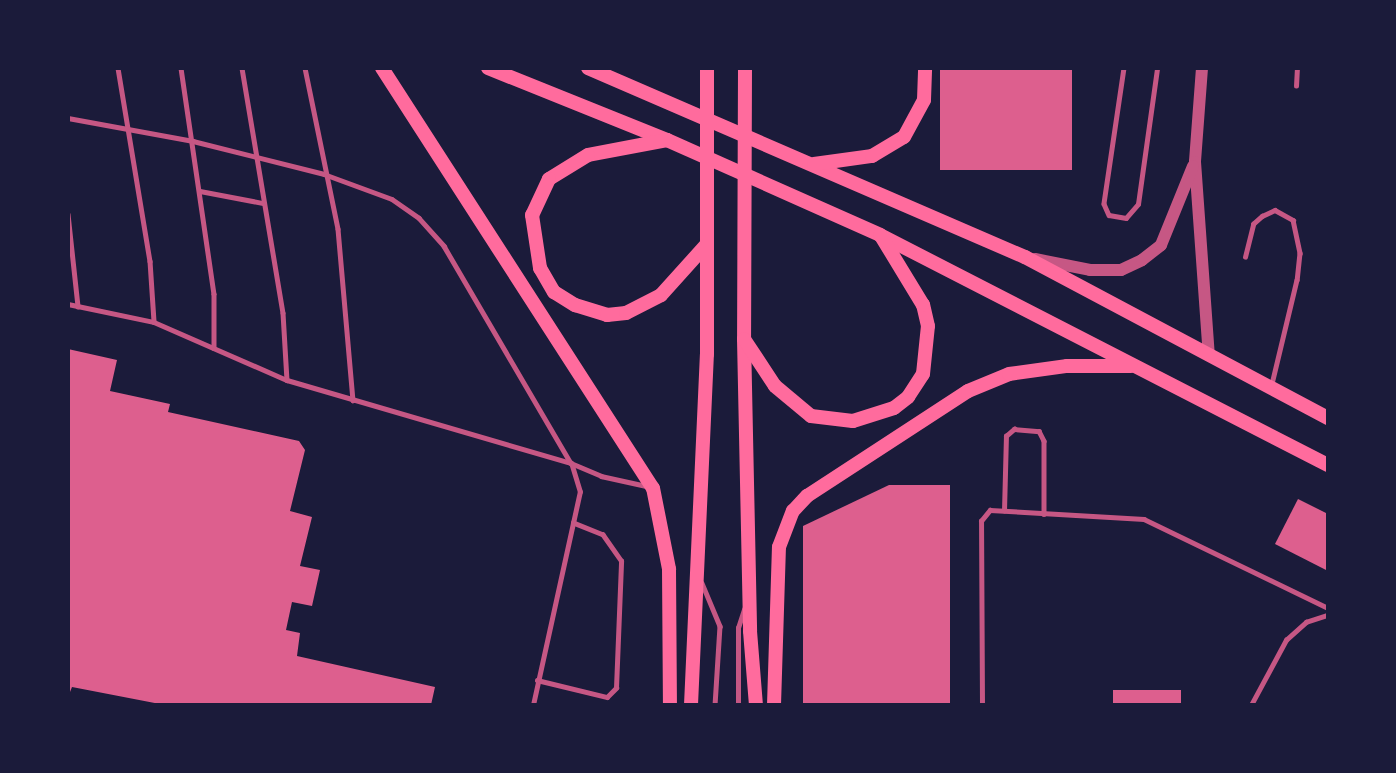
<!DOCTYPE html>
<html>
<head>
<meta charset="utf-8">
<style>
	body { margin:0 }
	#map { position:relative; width:1396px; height:773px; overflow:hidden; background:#1b1b3a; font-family:"Exo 2",sans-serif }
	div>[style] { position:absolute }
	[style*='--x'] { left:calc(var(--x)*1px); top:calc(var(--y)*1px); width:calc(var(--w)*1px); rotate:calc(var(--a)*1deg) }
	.building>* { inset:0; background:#dd5f8e; transform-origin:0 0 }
	.service>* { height:4.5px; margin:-2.25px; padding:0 2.25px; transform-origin:2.25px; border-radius:2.25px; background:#c65784 }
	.tertiary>* { height:12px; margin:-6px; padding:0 6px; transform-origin:6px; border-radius:6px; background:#c65784 }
	.primary>* { height:14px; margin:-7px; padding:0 7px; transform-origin:7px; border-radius:7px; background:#ff6b9d }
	span { translate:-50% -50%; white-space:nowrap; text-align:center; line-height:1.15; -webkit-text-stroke:5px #1b1b3a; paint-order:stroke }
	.frame { position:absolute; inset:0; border:70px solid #1b1b3a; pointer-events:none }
</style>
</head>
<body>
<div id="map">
	<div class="building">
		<div style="left:940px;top:68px;width:132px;height:102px"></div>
		<div style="clip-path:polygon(68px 349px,117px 360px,110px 391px,170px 404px,168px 412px,299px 441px,305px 450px,290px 511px,312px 517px,300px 566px,320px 570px,312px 606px,292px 602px,286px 630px,300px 633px,297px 656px,435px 687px,431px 705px,165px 705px,72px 687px,68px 697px)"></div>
		<div style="clip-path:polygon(889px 485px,950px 485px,950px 705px,803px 705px,803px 526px)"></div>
		<div style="clip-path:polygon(1298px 499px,1328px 514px,1328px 571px,1275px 544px)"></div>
		<div style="left:1113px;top:690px;width:68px;height:15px"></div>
	</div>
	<div class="service">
		<div style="--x:118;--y:68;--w:196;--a:80.6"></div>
		<div style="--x:150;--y:261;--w:61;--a:86.2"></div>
		<div style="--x:181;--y:68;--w:228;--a:81.7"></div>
		<div style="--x:214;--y:294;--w:54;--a:90"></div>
		<div style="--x:242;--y:68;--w:248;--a:80.5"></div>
		<div style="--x:283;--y:313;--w:67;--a:86.6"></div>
		<div style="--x:305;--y:68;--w:164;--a:78.4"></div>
		<div style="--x:338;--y:229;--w:172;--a:85"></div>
		<div style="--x:1124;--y:68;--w:137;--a:98.4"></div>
		<div style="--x:1104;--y:204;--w:12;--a:66"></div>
		<div style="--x:1109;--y:215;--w:17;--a:10"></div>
		<div style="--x:1126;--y:218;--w:18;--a:-49"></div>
		<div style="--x:1138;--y:204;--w:137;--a:-82"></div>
		<div style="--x:1296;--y:86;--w:18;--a:-87"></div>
		<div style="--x:68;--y:118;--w:127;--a:10.4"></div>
		<div style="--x:193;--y:141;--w:135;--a:14.1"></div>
		<div style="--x:324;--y:174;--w:72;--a:20.2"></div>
		<div style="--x:392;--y:199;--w:33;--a:35"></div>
		<div style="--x:419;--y:218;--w:38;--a:48"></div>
		<div style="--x:444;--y:246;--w:251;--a:59.7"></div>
		<div style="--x:200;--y:191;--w:64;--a:10.8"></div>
		<div style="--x:68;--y:214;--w:93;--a:83.8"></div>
		<div style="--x:1245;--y:257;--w:34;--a:-76"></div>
		<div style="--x:1253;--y:224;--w:12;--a:-42"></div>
		<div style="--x:1262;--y:216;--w:14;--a:-25"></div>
		<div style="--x:1275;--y:210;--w:21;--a:29"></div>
		<div style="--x:1293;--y:220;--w:34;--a:78"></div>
		<div style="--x:1300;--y:253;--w:27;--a:96"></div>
		<div style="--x:1297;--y:280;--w:107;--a:103.5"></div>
		<div style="--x:68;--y:304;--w:88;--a:11.8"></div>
		<div style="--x:154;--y:322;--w:145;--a:23.6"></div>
		<div style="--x:287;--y:380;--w:295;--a:16.3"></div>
		<div style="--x:1004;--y:511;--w:75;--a:-88.5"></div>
		<div style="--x:1006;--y:436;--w:11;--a:-41"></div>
		<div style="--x:1014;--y:429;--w:25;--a:5"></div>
		<div style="--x:1039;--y:431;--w:11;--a:63"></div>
		<div style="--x:1044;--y:441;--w:73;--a:90"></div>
		<div style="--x:702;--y:583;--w:47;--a:67.3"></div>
		<div style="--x:720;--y:626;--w:79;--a:93.6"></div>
		<div style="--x:537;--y:680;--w:72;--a:13.7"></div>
		<div style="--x:607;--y:697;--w:13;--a:-45"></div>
		<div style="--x:616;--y:688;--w:127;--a:-87.7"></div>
		<div style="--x:621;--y:561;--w:32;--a:-125"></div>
		<div style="--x:603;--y:535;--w:32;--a:-158"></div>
		<div style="--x:533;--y:705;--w:218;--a:-77.6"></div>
		<div style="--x:580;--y:492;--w:30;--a:-107"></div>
		<div style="--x:571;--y:463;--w:33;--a:23"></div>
		<div style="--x:601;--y:476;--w:46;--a:12.5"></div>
		<div style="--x:738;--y:705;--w:77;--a:-90"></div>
		<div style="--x:738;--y:628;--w:20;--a:-72"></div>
		<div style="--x:982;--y:705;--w:184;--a:-90.3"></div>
		<div style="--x:981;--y:521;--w:14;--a:-51"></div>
		<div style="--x:990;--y:510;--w:154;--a:3.3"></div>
		<div style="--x:1144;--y:519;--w:204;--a:25.8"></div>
		<div style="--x:1251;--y:705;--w:74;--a:-61.7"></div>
		<div style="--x:1286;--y:640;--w:27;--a:-42"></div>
		<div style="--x:1306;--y:622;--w:23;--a:-18"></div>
	</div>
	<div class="tertiary">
		<div style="--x:1202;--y:68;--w:94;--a:94.3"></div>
		<div style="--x:1195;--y:162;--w:194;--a:85.9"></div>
		<div style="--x:1035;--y:259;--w:56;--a:11.3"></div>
		<div style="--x:1090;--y:270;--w:31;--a:0"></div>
		<div style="--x:1121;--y:270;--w:23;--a:-25"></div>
		<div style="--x:1142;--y:260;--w:24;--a:-38"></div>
		<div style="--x:1161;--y:245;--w:85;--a:-67.9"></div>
	</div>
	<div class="primary">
		<div style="--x:382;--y:68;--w:500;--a:57.2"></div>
		<div style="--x:653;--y:488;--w:83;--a:78.8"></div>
		<div style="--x:669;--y:569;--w:136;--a:89.6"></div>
		<div style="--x:488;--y:68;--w:193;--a:21.9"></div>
		<div style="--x:667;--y:140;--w:233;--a:24"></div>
		<div style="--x:880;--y:235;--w:504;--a:27.18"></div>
		<div style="--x:588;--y:68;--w:476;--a:23.4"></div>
		<div style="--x:1025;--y:257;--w:343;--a:28"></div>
		<div style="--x:745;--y:68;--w:271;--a:90.2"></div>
		<div style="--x:744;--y:339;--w:292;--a:88.8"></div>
		<div style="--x:750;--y:631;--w:74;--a:85.4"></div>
		<div style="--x:667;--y:140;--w:80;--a:169.2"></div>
		<div style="--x:588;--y:155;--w:46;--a:148.4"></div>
		<div style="--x:549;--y:179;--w:40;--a:115"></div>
		<div style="--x:532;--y:215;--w:54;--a:81.4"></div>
		<div style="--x:540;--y:268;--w:28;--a:60"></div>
		<div style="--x:554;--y:292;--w:25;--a:32"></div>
		<div style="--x:575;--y:305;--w:34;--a:17"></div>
		<div style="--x:607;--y:315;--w:19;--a:-6"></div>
		<div style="--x:626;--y:313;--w:39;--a:-27"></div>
		<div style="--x:661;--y:295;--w:67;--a:-48"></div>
		<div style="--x:814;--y:164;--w:59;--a:-7.9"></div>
		<div style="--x:872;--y:156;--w:37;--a:-31"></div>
		<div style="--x:904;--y:137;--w:42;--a:-61.6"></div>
		<div style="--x:924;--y:100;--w:32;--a:-88"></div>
		<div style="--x:744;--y:339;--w:56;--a:56.6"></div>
		<div style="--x:775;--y:386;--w:47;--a:39.8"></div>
		<div style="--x:811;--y:416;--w:42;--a:6.8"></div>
		<div style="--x:853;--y:421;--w:43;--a:-17.6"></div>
		<div style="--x:894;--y:408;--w:18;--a:-38"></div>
		<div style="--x:908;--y:397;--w:27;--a:-57"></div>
		<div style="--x:923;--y:374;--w:48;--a:-84.1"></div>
		<div style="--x:928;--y:326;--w:22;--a:-103"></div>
		<div style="--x:923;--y:305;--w:81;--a:-121.3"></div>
		<div style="--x:691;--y:705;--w:351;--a:-87.4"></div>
		<div style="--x:707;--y:354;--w:286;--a:-90"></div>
		<div style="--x:774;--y:705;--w:158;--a:-88.2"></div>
		<div style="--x:779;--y:547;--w:39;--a:-69"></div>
		<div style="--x:793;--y:511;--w:21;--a:-47"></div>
		<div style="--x:807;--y:496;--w:192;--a:-33.1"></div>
		<div style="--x:968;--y:391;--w:44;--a:-22.5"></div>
		<div style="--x:1009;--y:374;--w:59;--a:-7.9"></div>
		<div style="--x:1067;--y:366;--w:64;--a:0"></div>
	</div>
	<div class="frame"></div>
</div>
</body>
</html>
